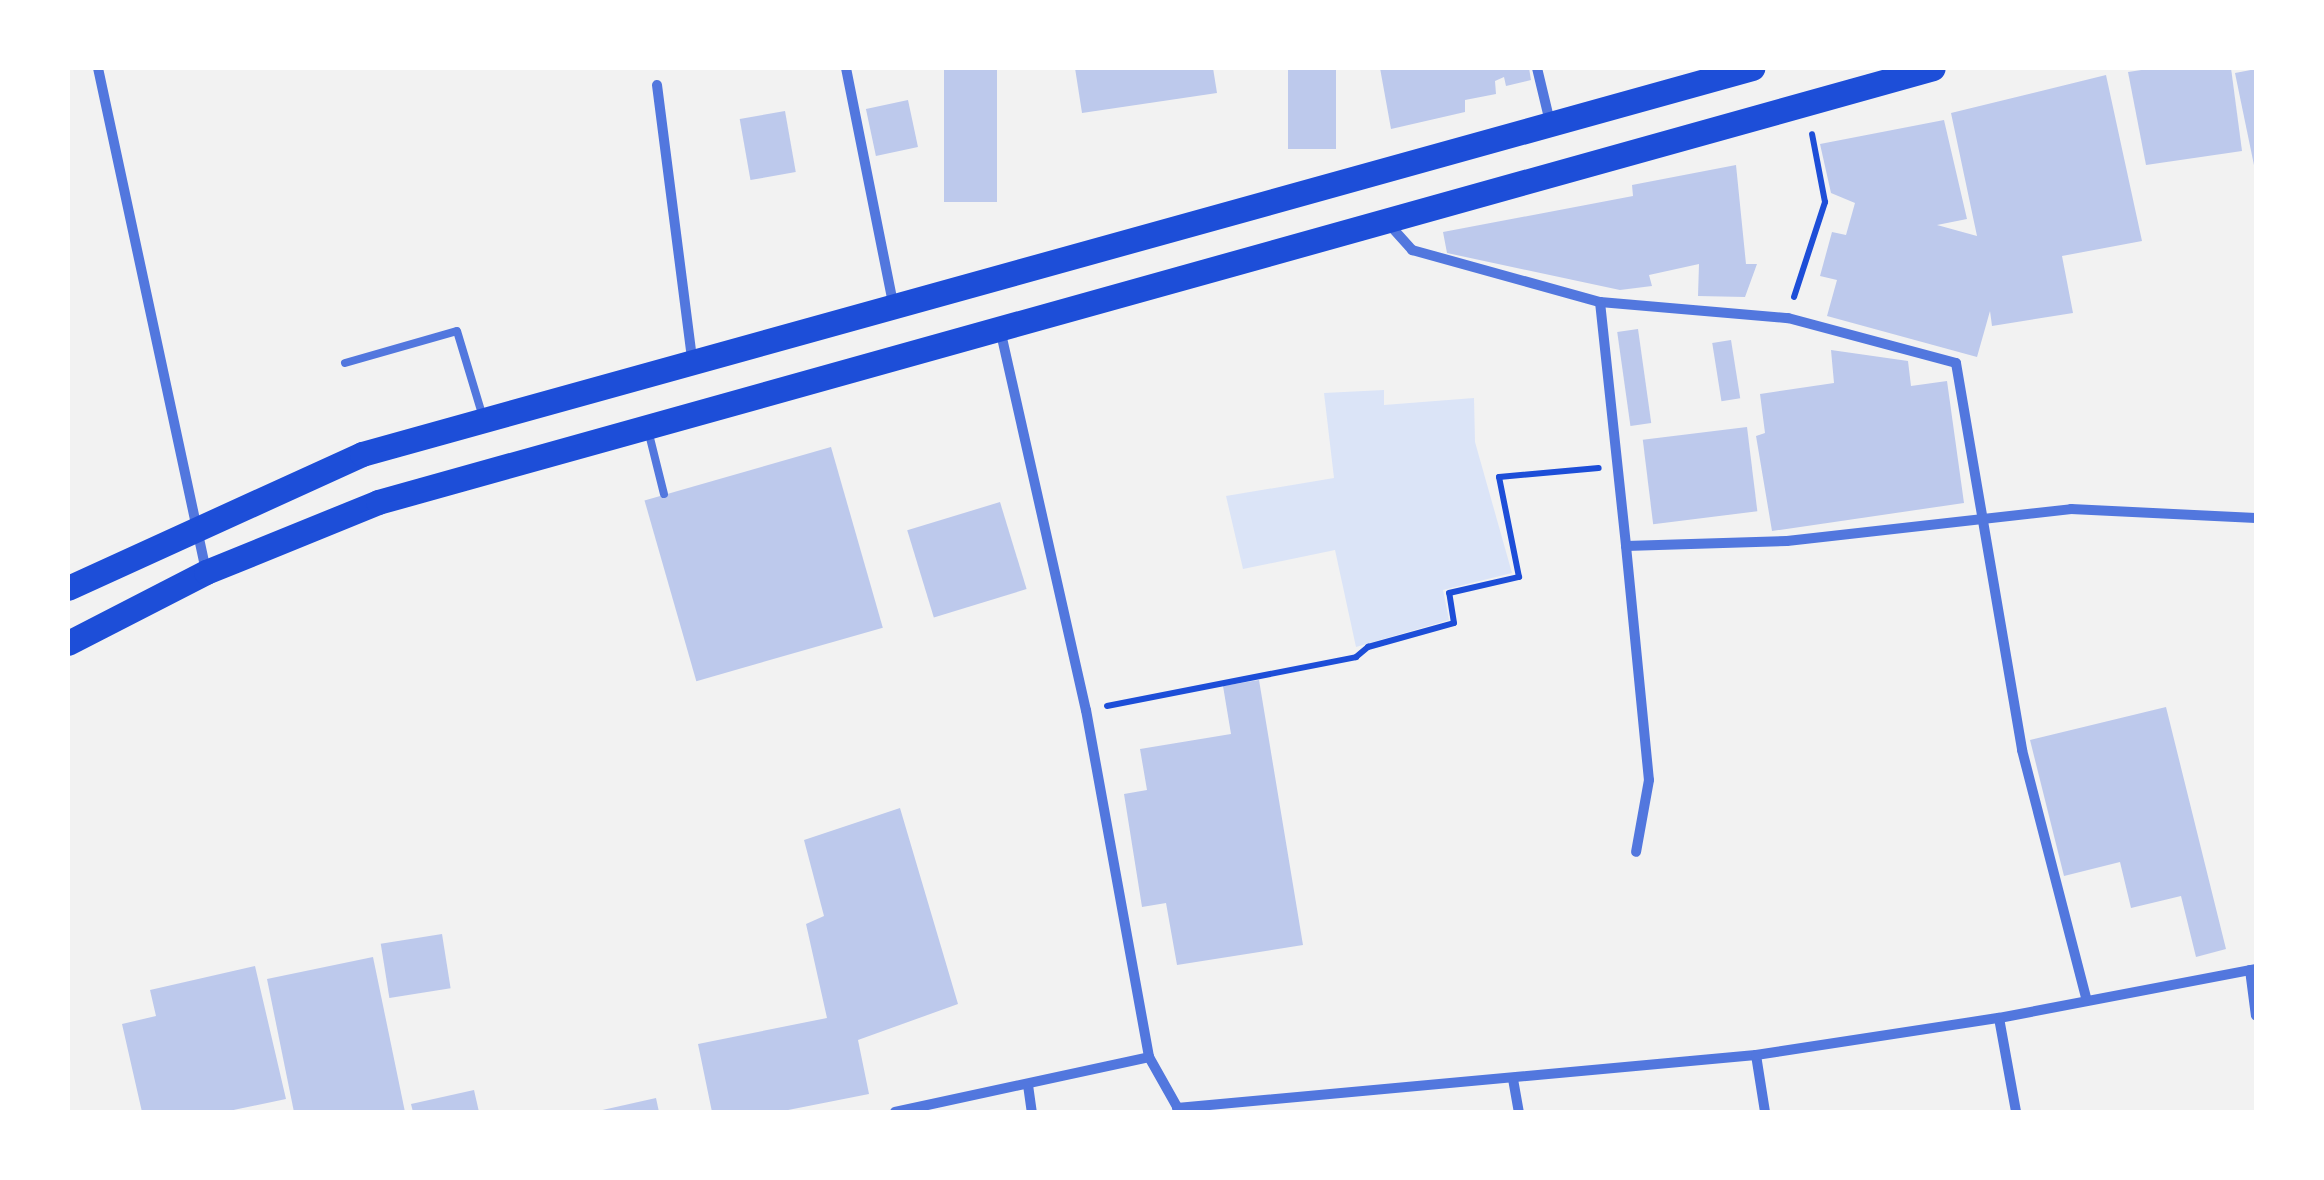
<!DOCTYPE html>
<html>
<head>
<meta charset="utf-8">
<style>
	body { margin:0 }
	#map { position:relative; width:2324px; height:1180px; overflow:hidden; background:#f2f2f2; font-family:Ubuntu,sans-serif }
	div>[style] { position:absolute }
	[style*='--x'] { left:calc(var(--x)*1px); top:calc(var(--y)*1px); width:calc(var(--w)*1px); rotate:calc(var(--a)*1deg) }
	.green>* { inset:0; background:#dbe4f7 }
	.building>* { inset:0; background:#bdc9ec; transform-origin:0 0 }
	.path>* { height:6px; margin:-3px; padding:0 3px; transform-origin:3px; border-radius:3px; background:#1d4ed8 }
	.service>* { height:8px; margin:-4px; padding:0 4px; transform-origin:4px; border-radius:4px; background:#5277de }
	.minor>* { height:10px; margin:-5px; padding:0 5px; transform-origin:5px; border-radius:5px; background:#5277de }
	.primary>* { height:25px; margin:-12.5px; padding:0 12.5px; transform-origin:12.5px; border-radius:12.5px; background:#1d4ed8 }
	span { translate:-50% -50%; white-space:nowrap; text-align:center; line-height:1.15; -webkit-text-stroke:9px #fff; paint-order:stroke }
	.frame { position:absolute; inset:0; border:70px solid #fff; pointer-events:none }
</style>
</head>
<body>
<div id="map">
	<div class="green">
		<div style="clip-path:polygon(1384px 390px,1384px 405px,1474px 398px,1475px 442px,1512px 573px,1443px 590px,1449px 620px,1356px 647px,1335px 550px,1243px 569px,1226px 496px,1334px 478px,1324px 393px)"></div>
	</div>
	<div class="building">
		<div style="left:944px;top:68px;width:53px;height:134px"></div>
		<div style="clip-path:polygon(1075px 68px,1213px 68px,1217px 93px,1082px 113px)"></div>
		<div style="left:1288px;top:68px;width:48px;height:81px"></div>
		<div style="clip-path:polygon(1380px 68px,1529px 68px,1531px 80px,1506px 86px,1504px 77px,1495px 81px,1496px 94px,1465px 100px,1465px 112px,1391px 129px)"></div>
		<div style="clip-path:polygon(2155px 68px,2231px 68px,2242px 151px,2146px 165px,2128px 72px)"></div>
		<div style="clip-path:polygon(2256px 69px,2256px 170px,2255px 170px,2235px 73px)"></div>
		<div style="clip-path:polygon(2106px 75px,2142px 241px,2062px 256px,2073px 313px,1992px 326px,1990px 311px,1977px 357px,1827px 316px,1837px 280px,1820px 276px,1832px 232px,1846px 235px,1855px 203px,1831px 193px,1820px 144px,1944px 120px,1967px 219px,1937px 225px,1977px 236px,1951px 113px)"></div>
		<div style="left:908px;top:100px;width:48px;height:43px;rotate:78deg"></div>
		<div style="left:785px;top:111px;width:62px;height:46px;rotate:80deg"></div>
		<div style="clip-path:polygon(1736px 165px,1746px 264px,1757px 264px,1745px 297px,1698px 296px,1699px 264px,1649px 275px,1652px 286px,1620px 290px,1447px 253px,1443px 232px,1633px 196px,1632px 185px)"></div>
		<div style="left:1638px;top:329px;width:95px;height:21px;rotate:82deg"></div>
		<div style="left:1731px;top:340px;width:59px;height:19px;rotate:81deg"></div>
		<div style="clip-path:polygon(1831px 350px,1908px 361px,1911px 386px,1947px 381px,1964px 503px,1772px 531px,1756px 436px,1765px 433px,1760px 394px,1834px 383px)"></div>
		<div style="left:1747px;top:427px;width:85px;height:105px;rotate:83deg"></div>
		<div style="left:831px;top:447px;width:188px;height:194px;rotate:74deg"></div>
		<div style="left:1000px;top:502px;width:91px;height:97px;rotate:73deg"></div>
		<div style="clip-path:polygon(1259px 680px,1303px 945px,1177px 965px,1166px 903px,1142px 907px,1124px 794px,1147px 790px,1140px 749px,1231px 734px,1223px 686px)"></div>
		<div style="clip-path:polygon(2166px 707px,2226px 949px,2196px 957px,2181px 896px,2131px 908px,2120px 862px,2064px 876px,2030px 740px)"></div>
		<div style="clip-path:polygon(900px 808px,958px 1004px,858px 1040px,869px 1094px,778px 1112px,712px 1112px,698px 1044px,827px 1018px,806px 924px,824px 916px,804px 840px)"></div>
		<div style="left:442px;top:934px;width:55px;height:62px;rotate:81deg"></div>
		<div style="clip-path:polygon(373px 957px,405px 1112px,294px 1112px,267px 979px)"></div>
		<div style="clip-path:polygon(255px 966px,286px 1099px,224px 1112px,142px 1112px,122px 1024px,156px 1016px,150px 990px)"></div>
		<div style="clip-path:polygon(474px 1090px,479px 1112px,413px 1112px,411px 1104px)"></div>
		<div style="clip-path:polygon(656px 1098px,659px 1112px,598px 1112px,598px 1111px)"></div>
	</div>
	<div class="path">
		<div style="--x:1794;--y:297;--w:100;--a:-71.9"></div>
		<div style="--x:1825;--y:202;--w:69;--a:-100.8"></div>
		<div style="--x:1107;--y:706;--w:254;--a:-11.1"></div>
		<div style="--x:1356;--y:657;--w:16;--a:-40"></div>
		<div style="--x:1368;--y:647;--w:89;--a:-15.6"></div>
		<div style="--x:1454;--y:623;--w:30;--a:-99"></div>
		<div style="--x:1449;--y:593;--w:72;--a:-12.9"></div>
		<div style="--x:1519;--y:577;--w:102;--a:-101.3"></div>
		<div style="--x:1499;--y:477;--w:100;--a:-5.1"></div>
	</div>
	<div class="service">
		<div style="--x:345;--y:363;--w:116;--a:-15.9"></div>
		<div style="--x:457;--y:331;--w:87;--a:73.2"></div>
		<div style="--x:648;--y:430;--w:66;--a:76"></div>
	</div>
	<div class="minor">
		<div style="--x:98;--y:68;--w:514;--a:77.88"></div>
		<div style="--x:846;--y:68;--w:241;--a:78.7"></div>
		<div style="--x:1537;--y:68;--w:56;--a:76.5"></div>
		<div style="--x:657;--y:85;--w:275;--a:82.7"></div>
		<div style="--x:1387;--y:222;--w:38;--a:48"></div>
		<div style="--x:1412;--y:250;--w:195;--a:15.5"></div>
		<div style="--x:1600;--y:302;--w:189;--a:4.9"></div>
		<div style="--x:1788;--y:318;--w:174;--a:15"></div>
		<div style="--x:1956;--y:363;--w:393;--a:80.3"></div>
		<div style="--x:2022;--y:750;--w:259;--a:75.5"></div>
		<div style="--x:1600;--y:302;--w:245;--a:83.9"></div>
		<div style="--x:1626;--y:546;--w:161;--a:-1.8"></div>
		<div style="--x:1787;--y:541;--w:286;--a:-6.4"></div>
		<div style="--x:2071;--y:509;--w:185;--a:2.8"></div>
		<div style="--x:1000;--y:329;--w:391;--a:77.3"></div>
		<div style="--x:1086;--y:710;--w:353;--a:79.7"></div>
		<div style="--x:1149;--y:1057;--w:63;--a:60.6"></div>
		<div style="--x:1626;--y:546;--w:235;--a:84.4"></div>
		<div style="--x:1649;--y:780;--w:73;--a:100.2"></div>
		<div style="--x:2250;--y:970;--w:46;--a:82.6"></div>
		<div style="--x:1999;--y:1018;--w:96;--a:79.7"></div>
		<div style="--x:1756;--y:1055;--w:58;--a:81"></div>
		<div style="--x:1513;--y:1079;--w:34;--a:80"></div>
		<div style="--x:1028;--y:1085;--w:27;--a:82"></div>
		<div style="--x:1177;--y:1108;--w:581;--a:-5.23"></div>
		<div style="--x:1756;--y:1055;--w:246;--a:-8.7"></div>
		<div style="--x:1999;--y:1018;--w:262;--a:-10.8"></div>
		<div style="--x:895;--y:1112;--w:260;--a:-12.2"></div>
	</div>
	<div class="primary">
		<div style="--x:68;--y:588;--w:323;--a:-24.5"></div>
		<div style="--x:362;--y:454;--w:1443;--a:-15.52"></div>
		<div style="--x:68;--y:643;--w:155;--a:-27.2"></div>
		<div style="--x:206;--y:572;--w:186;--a:-22.1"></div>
		<div style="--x:378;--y:502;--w:1614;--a:-15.59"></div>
	</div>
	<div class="frame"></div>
</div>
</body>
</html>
